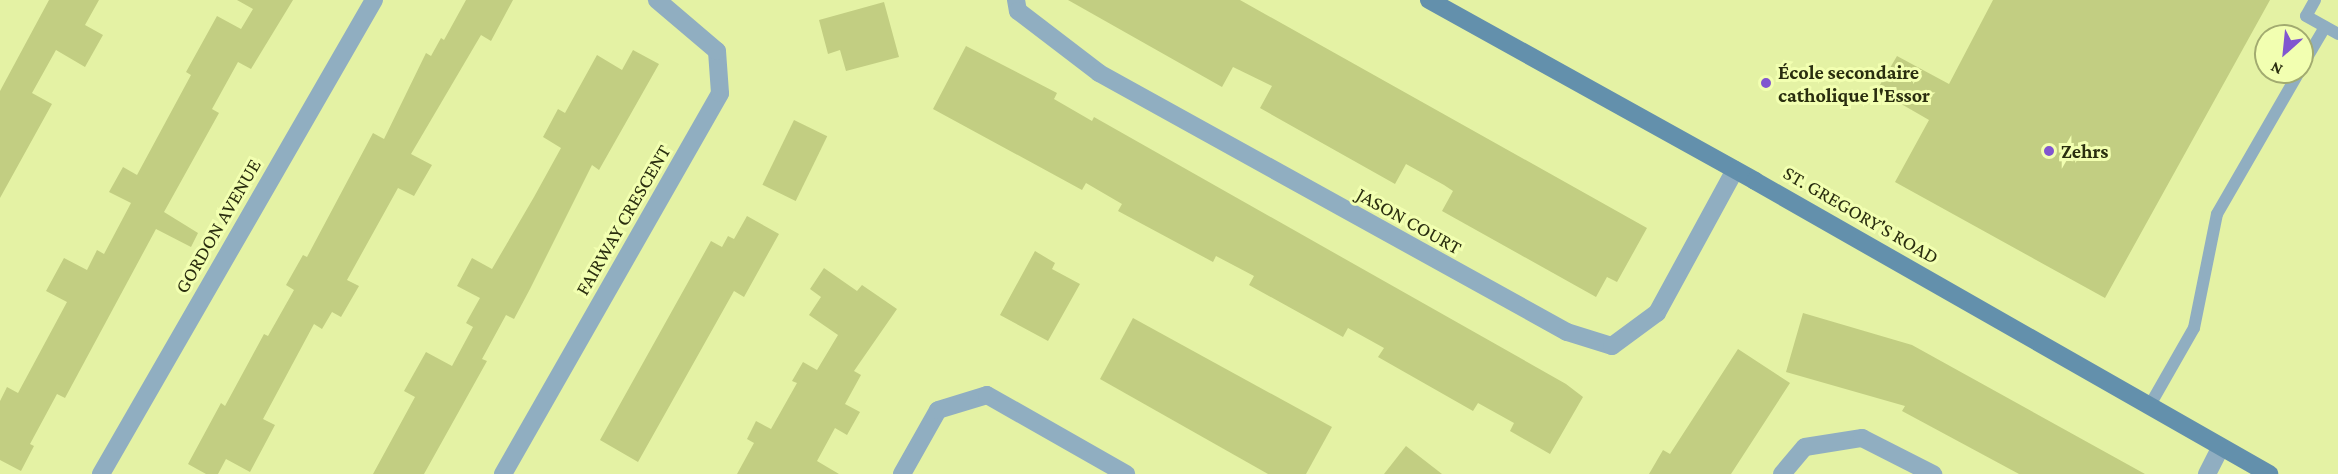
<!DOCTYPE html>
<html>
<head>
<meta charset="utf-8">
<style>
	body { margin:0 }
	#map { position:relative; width:2338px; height:474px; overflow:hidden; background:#e4f2a4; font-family:"Crimson Pro",serif }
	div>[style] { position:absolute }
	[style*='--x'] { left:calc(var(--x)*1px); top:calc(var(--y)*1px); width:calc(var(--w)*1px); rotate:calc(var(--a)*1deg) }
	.building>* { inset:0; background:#c2ce82; transform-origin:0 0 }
	.lane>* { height:12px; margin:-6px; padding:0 6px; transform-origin:6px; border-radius:6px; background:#90aec1 }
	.street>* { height:18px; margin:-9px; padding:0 9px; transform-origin:9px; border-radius:9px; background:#90aec1 }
	.secondary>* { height:18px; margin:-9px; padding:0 9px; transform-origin:9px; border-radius:9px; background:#6390ac }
	.dots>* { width:16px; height:16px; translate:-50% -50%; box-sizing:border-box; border:3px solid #f2ffb1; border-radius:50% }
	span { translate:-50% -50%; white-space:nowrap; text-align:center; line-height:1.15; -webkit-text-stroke:6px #f2ffb1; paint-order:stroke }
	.poi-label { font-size:20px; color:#2a2e0f; font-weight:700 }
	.left { translate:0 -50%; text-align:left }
	.street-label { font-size:20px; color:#2a2e0f }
	.north { position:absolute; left:2254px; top:24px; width:60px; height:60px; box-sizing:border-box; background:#f2ffb1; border:2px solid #a2ab70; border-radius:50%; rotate:207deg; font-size:16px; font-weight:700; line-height:24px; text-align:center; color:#2a2e0f }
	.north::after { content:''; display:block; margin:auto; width:21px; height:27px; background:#8156d0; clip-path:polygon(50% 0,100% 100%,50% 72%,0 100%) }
</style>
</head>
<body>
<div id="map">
	<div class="building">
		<div style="clip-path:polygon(49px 0,99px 0,85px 25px,103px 35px,85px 67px,56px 50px,32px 93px,52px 104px,0 198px,0 91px)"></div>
		<div style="clip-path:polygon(237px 0,293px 0,251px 69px,238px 62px,212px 109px,219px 113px,164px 212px,198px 233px,191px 247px,156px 229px,65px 398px,57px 394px,30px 444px,34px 446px,21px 471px,0 460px,0 401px,7px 387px,18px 393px,67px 302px,46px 291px,64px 258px,87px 270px,97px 250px,104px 254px,131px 203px,109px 192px,123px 167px,137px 175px,191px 75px,186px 72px,217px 16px,241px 29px,253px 9px)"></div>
		<div style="clip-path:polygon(466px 0,513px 0,491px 41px,481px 35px,411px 154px,432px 165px,414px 196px,398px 188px,347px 280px,359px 286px,341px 317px,332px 312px,322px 329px,314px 324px,263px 419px,275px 425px,250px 472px,226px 459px,218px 474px,206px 474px,188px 464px,221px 403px,225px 406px,264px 334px,268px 336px,294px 290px,286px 285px,303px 255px,307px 257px,373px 133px,384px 139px,426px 53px,431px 56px,441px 38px,444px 40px)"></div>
		<div style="clip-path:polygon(1068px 0,1240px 0,1647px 228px,1617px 282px,1607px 277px,1596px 297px,1442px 211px,1453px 191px,1444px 185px,1406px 164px,1395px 184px,1260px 108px,1272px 86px,1233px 67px,1222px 87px)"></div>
		<div style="clip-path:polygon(1993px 0,2270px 0,2105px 298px,1895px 182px,1929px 120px,1877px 90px,1897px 56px,1949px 84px)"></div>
		<div style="clip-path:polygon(884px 2px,899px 57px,846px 71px,840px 50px,828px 54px,819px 20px)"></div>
		<div style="clip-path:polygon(966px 46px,1057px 93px,1054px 99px,1092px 121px,1094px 117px,1566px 384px,1583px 397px,1550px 454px,1510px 431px,1514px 423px,1478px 403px,1473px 411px,1378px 357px,1384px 348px,1348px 328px,1343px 337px,1249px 285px,1254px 276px,1216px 256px,1213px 262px,1118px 211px,1122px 204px,1086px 183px,1082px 190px,933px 109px)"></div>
		<div style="clip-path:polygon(633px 50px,659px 64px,599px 170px,592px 165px,530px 289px,514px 319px,506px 315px,482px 359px,487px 361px,424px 474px,373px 474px,415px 397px,404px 391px,426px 352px,452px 366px,473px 327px,466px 323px,480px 298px,457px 286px,472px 258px,492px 269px,534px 197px,561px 148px,543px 137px,558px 109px,565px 113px,597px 55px,622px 70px)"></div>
		<div style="left:794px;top:120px;width:37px;height:72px;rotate:26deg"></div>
		<div style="clip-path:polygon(747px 216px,779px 234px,744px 297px,734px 291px,638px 462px,600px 440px,711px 241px,722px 247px,728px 236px,734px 239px)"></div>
		<div style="clip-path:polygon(1035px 251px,1055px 263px,1052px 269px,1080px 284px,1048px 341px,1000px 315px)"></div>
		<div style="clip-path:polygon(824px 268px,857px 291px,862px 285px,897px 309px,854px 371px,861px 375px,845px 404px,860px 412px,847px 435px,835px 428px,817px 461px,839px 474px,737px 474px,754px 443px,747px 439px,756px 421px,771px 429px,797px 383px,792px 381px,803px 362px,817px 370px,838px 335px,809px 315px,821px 297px,810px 289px)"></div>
		<div style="clip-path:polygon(1803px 313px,1912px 345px,2145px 474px,2019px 474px,1902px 411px,1905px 406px,1786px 372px)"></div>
		<div style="clip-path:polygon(1133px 318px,1332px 427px,1306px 474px,1268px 474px,1100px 379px)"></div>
		<div style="clip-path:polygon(1738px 349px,1790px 383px,1731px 474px,1649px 474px,1663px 450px,1670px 454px)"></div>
		<div style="clip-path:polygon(1406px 446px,1442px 474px,1384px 474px)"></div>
	</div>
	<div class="lane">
		<div style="--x:2315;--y:0;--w:18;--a:119"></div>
		<div style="--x:2306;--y:16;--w:37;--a:29"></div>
		<div style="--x:2302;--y:66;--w:45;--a:-59.5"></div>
		<div style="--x:2150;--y:405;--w:89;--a:-60.3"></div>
		<div style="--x:2194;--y:328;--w:116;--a:-78.6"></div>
		<div style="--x:2217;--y:214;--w:164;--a:-60"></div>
	</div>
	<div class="street">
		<div style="--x:1016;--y:0;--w:11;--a:80"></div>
		<div style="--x:1018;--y:11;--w:102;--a:37.4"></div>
		<div style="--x:1099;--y:73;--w:535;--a:28.96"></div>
		<div style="--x:1567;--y:332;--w:47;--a:17.3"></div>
		<div style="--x:1612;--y:346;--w:56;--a:-36.3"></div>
		<div style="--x:1657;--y:313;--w:163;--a:-61.4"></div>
		<div style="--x:101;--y:474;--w:547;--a:-60.06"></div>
		<div style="--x:503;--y:474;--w:438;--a:-60.3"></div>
		<div style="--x:720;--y:93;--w:42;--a:-94.1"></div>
		<div style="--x:717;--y:51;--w:79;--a:-139.6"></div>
		<div style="--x:902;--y:474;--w:73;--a:-60.6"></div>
		<div style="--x:938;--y:410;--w:51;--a:-17"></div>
		<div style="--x:987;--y:395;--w:160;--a:29.6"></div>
		<div style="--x:1782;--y:474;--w:35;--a:-50"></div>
		<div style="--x:1805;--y:447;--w:58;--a:-9"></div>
		<div style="--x:1862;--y:438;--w:80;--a:26.9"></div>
		<div style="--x:2207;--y:474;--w:29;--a:-63"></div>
	</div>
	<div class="secondary">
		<div style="--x:1429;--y:0;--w:373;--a:29"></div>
		<div style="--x:1755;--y:181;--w:592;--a:29.68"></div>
	</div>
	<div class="dots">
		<div style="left:1766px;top:83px;background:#8156d0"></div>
		<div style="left:2049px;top:151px;background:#8156d0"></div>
	</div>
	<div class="poi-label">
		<span class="left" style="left:1778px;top:84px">École secondaire<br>catholique l'Essor</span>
		<span class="left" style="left:2061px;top:151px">Zehrs</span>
	</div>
	<div class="street-label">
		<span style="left:1861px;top:215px;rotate:30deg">ST. GREGORY'S ROAD</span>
		<span style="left:623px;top:220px;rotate:-60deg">FAIRWAY CRESCENT</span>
		<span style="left:1409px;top:221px;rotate:29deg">JASON COURT</span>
		<span style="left:218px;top:226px;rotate:-60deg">GORDON AVENUE</span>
	</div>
	<div class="north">N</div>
</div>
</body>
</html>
